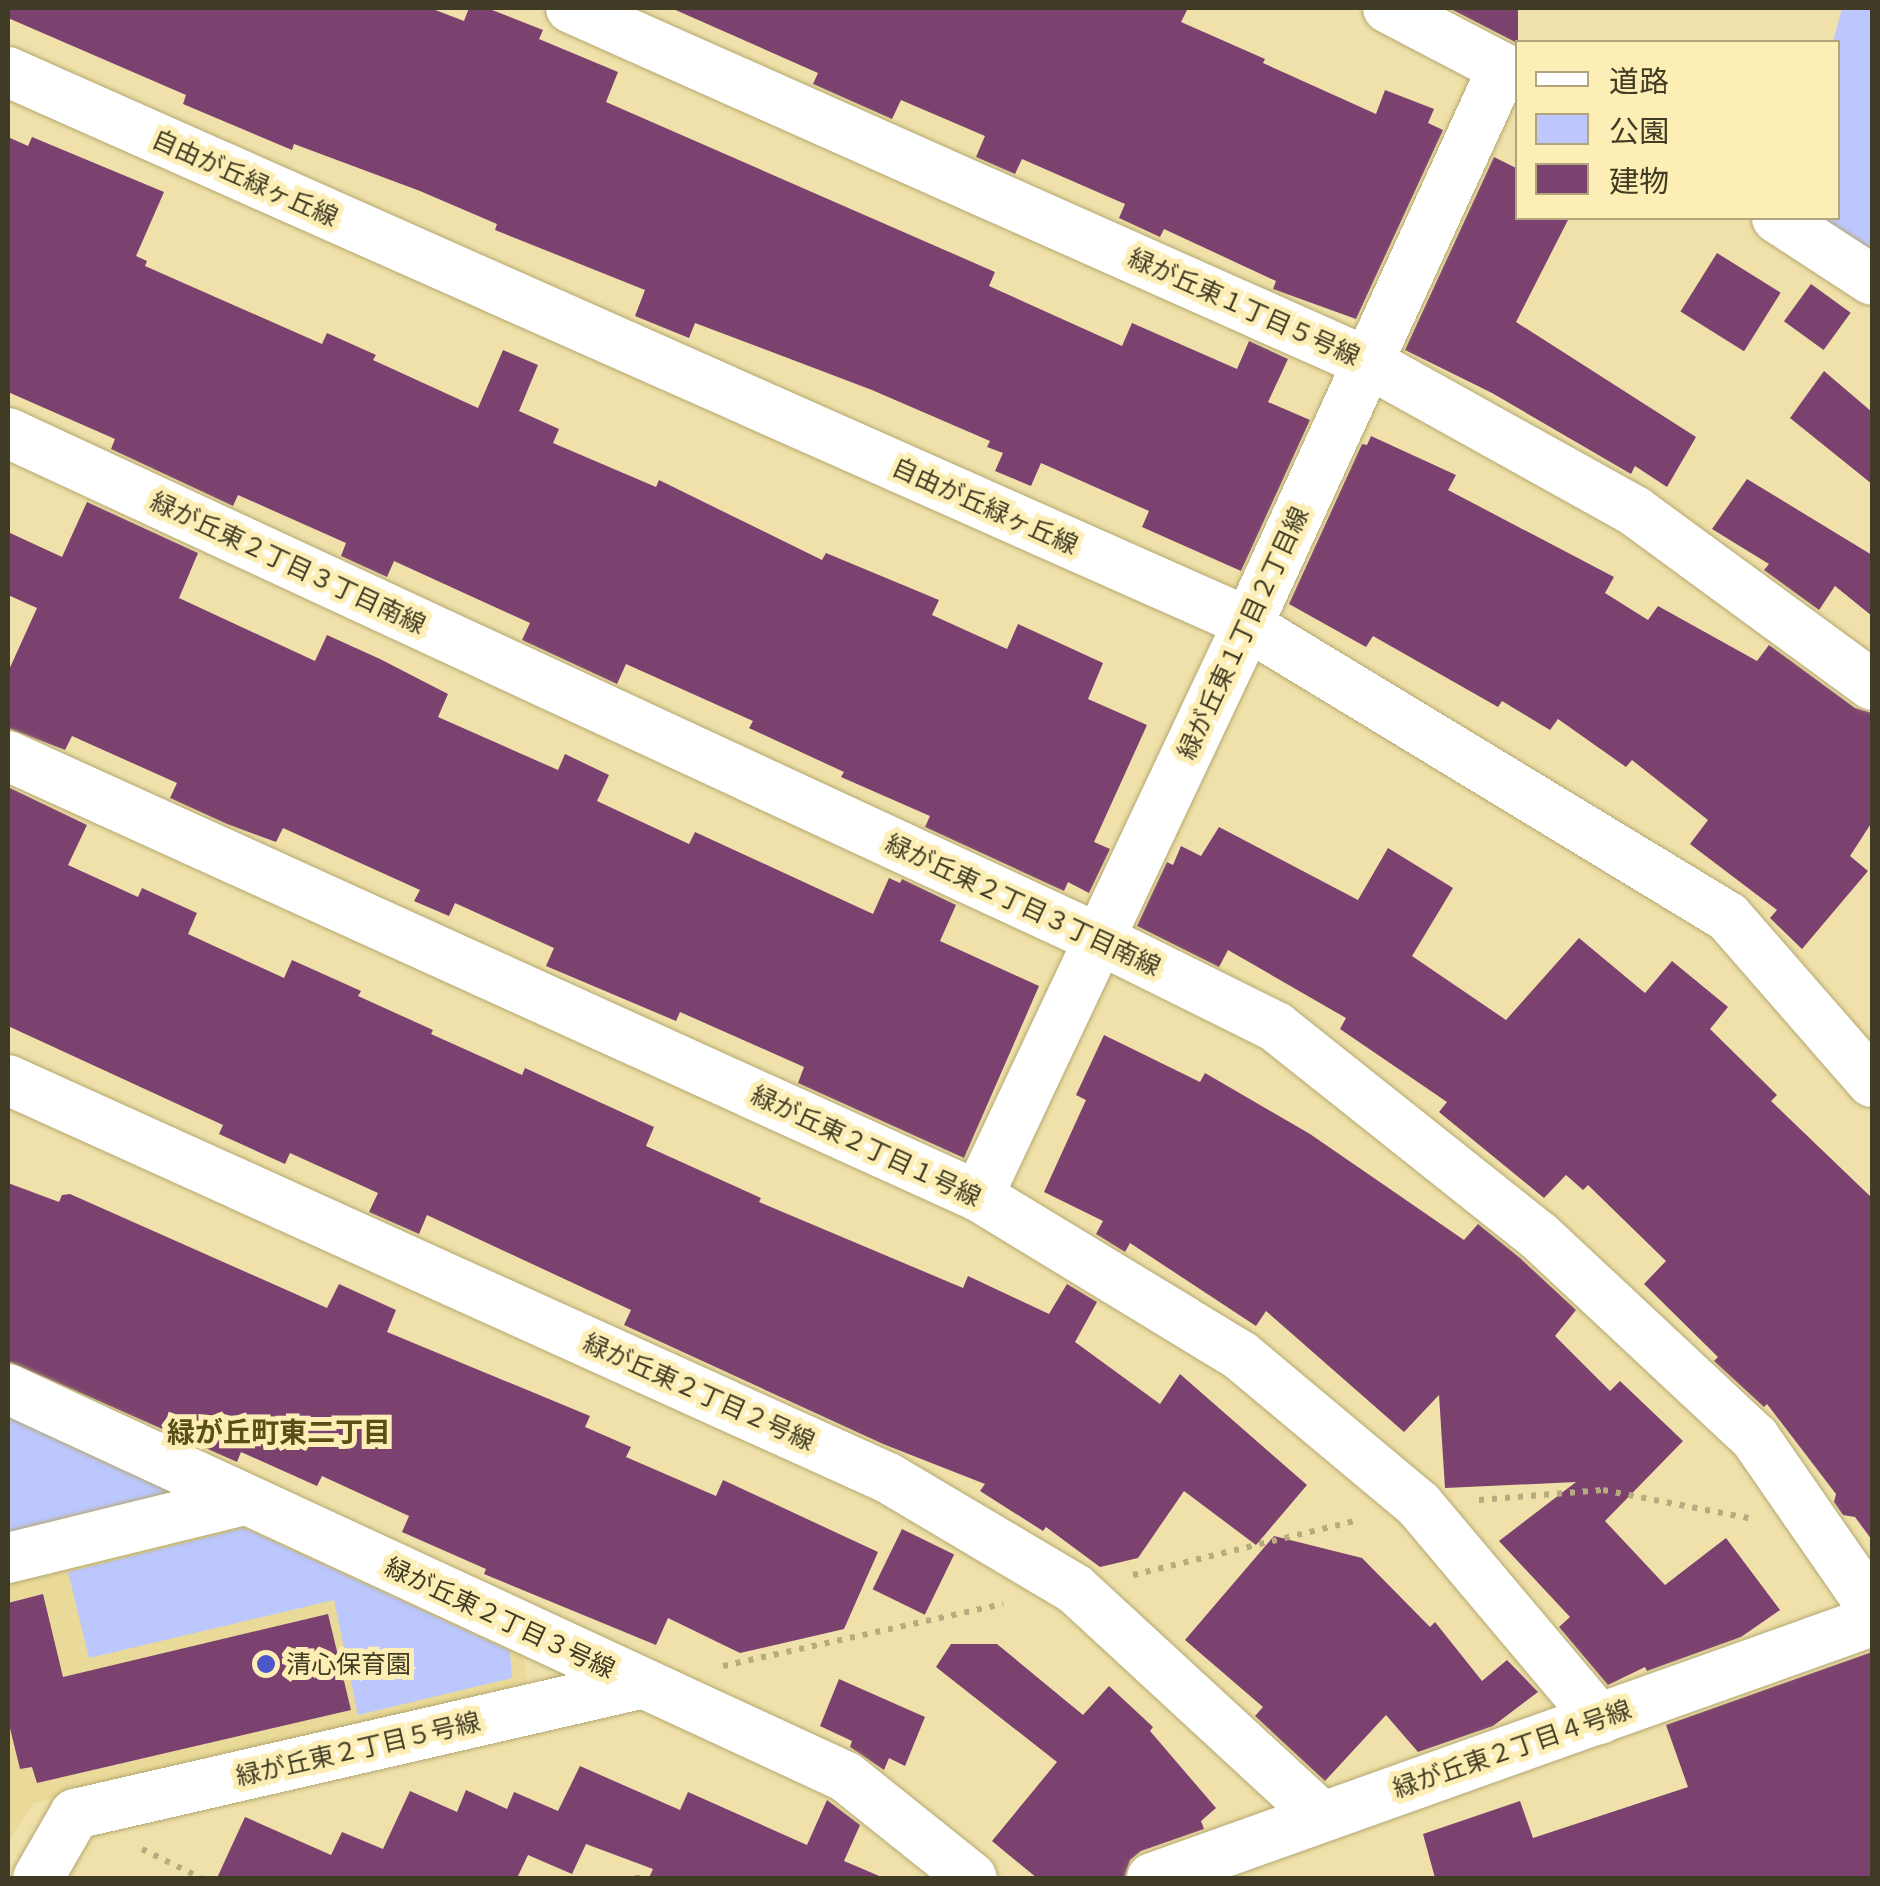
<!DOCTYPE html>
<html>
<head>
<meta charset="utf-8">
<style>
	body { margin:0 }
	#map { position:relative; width:1880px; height:1886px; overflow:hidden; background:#efe1a9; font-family:"Asap Condensed","Noto Sans JP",sans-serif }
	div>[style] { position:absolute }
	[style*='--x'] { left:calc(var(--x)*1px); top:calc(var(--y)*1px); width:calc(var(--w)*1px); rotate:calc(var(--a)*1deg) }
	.built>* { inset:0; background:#e9da99 }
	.green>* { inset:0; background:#bcc7fe }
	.building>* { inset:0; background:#7c426f; transform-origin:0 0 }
	.path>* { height:6px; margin-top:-3px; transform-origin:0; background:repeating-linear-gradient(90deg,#b7ac7f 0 5px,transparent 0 13px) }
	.roads { filter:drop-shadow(0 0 2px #b4a770) drop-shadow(0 0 2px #b4a770) }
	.minor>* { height:50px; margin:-25px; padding:0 25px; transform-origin:25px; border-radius:25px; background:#fff }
	.dots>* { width:28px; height:28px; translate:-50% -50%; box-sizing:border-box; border:5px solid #fceeb5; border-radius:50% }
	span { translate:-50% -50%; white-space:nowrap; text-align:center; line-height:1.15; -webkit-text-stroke:10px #fceeb5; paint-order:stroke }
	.street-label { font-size:25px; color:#403b24 }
	.poi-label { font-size:25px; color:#403b24 }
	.left { translate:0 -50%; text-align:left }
	.neighbourhood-label { font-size:28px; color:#5a4e17; font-weight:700 }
	.frame { position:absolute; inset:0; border:10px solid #403b24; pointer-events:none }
	.legend { position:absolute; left:1515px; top:40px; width:325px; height:180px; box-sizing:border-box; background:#fceeb5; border:2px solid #b1a67b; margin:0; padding:12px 18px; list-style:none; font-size:30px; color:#403b24 }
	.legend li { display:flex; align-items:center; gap:20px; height:50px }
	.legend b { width:50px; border:2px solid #b1a67b }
</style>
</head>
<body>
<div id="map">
	<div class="built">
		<div style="clip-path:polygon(243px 1520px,522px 1646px,527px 1683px,34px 1803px,8px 1842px,8px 1577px)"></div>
	</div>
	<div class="green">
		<div style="clip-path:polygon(1842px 8px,1872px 8px,1872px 255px,1819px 218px,1838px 218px,1838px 42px,1833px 42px)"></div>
		<div style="clip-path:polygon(8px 1389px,244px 1500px,8px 1558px)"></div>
		<div style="clip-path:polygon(244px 1528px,510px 1651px,512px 1678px,358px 1715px,334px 1600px,89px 1658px,68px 1572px)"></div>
	</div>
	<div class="building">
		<div style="clip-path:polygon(8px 8px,430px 8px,464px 21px,469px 8px,487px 8px,543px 30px,539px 39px,618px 72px,606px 102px,995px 272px,989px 286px,1122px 346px,1132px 323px,1237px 369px,1249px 341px,1288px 359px,1268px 402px,1310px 420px,1241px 571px,1142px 527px,1149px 511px,1041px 463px,1031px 486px,995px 471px,1003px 453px,987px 447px,990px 441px,872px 390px,695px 323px,689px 338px,635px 316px,645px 290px,495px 230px,497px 224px,420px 191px,294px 144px,292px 150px,183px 104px,186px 95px,8px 18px)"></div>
		<div style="clip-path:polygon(671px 8px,1188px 8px,1181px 22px,1265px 59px,1263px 63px,1376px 114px,1385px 90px,1434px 109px,1428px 123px,1443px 130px,1356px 319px,1273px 289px,1276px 281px,1164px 229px,1160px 237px,1119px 218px,1125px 204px,1022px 159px,1015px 174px,976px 157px,985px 136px,901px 100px,892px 119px,813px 84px,818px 73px)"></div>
		<div style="clip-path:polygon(1449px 8px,1518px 8px,1518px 43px,1515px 42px)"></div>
		<div style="clip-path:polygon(8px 137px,28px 146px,32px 137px,164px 192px,136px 256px,147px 261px,145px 266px,322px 344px,327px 333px,376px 355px,373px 360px,478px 408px,503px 350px,538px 365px,519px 411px,559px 429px,553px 443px,656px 487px,659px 480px,822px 560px,826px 553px,939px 600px,932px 615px,1007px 649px,1018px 624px,1103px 663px,1088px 699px,1147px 725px,1094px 842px,1110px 849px,1089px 893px,1068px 882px,1064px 891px,925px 827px,930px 816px,841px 777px,844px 772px,749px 728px,753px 721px,626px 664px,617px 684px,522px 640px,530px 623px,394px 561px,387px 577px,341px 556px,346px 543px,238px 495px,233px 506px,111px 449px,115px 439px,8px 392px)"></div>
		<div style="clip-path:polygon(1494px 157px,1518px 169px,1518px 218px,1569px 218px,1516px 322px,1696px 437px,1667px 487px,1635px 466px,1631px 474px,1492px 393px,1405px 350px)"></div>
		<div style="left:1717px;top:253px;width:75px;height:69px;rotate:32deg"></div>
		<div style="left:1811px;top:284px;width:49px;height:46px;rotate:36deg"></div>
		<div style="clip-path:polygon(1824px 371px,1872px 412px,1872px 484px,1790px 418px)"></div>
		<div style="clip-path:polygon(1371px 436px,1456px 475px,1448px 490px,1614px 577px,1605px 593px,1648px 620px,1658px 606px,1757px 661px,1769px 645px,1855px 708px,1872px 713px,1872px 822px,1850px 856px,1868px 871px,1802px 949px,1770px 918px,1777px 910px,1690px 844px,1708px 820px,1632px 760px,1626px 767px,1558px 719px,1550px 730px,1502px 701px,1498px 707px,1373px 636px,1366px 647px,1289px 604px,1362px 444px,1367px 445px)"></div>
		<div style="clip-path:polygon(1747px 479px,1872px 555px,1872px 616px,1835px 586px,1819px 610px,1764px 570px,1769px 564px,1712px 529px)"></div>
		<div style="clip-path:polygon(87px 502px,198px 553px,179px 598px,315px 661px,327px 635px,380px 659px,448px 694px,438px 717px,558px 770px,565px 754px,609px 775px,597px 801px,689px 844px,695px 832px,873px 914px,889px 878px,900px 883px,902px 879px,956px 905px,940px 941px,1039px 986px,964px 1158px,798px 1083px,804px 1067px,680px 1012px,676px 1021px,546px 966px,554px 948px,455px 903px,449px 916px,414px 901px,420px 890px,283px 828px,276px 842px,227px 824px,170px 798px,177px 783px,72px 736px,65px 750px,8px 728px,8px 672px,37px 608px,8px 595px,8px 532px,62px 557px)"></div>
		<div style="clip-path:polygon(8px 787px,87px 825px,68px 865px,138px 897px,142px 888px,197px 913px,188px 934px,284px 978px,292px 960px,361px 991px,358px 996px,433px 1030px,431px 1034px,522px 1075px,525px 1068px,654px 1127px,646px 1146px,761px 1198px,759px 1202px,963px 1288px,968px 1276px,1049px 1314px,1067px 1284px,1097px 1302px,1075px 1342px,1160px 1404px,1180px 1374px,1307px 1485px,1256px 1545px,1184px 1491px,1138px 1558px,1100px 1567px,1046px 1527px,1043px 1531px,980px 1491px,985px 1484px,883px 1444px,624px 1325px,631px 1310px,427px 1215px,419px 1234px,369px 1212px,378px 1193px,290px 1153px,285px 1164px,219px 1134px,223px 1125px,8px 1026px)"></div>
		<div style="clip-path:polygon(1219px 827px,1358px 900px,1388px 848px,1453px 888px,1412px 956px,1506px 1020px,1579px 938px,1645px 993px,1672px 961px,1728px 1007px,1710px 1029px,1777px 1095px,1771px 1101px,1872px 1198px,1872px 1540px,1855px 1517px,1843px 1515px,1834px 1502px,1836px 1494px,1767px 1404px,1764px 1407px,1714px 1361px,1718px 1357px,1644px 1284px,1666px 1261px,1588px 1185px,1583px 1190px,1566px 1175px,1544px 1198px,1439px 1112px,1447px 1102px,1340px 1029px,1346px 1018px,1228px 950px,1219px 967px,1137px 926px,1167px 862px,1173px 865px,1181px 846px,1201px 856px)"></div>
		<div style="clip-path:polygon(1104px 1035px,1200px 1082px,1205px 1073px,1310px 1134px,1464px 1240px,1478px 1224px,1520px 1258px,1576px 1310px,1555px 1336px,1610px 1391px,1620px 1381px,1683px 1441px,1605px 1521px,1665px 1585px,1726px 1538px,1780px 1610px,1741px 1637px,1647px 1671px,1645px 1667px,1608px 1685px,1559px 1627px,1570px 1617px,1499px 1541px,1576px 1482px,1445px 1488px,1439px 1395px,1404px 1432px,1266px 1311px,1256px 1326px,1130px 1243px,1125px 1252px,1096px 1234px,1103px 1221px,1044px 1192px,1086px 1100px,1076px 1095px)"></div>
		<div style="clip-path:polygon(8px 1183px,59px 1202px,62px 1195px,70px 1194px,327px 1308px,339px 1284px,396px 1310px,387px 1332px,590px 1416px,585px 1427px,631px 1447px,626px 1457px,716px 1496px,723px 1480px,878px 1552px,844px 1629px,740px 1653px,668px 1618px,656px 1645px,484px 1574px,486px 1569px,402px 1532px,409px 1516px,322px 1476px,317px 1486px,241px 1452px,237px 1462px,8px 1361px)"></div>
		<div style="left:902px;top:1529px;width:58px;height:67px;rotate:26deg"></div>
		<div style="clip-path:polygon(1274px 1536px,1362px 1558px,1430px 1627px,1435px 1622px,1482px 1681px,1507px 1660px,1538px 1692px,1493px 1726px,1418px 1752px,1386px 1715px,1325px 1781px,1255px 1716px,1263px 1707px,1185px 1640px)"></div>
		<div style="clip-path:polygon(43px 1594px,63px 1677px,328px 1614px,351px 1710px,37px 1783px,32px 1767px,20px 1769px,8px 1720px,8px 1603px)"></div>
		<div style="clip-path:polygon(951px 1644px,997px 1644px,1083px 1715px,1109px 1686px,1153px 1727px,1150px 1731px,1216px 1808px,1201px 1821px,1204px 1829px,1141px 1851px,1130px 1860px,1124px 1878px,1037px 1878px,992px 1841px,1057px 1762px,936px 1667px)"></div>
		<div style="clip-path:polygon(1872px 1652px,1872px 1878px,1435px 1878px,1423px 1834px,1520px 1801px,1533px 1838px,1688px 1787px,1666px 1725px)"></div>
		<div style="clip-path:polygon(839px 1679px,925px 1717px,905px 1766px,889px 1758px,884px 1770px,850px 1747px,852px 1741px,820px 1726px)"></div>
		<div style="clip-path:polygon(580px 1766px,680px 1810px,688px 1792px,807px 1845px,827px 1800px,860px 1825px,844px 1861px,884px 1878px,649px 1878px,653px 1869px,586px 1844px,572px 1874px,528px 1855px,517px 1878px,217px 1878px,245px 1817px,331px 1855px,342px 1832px,383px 1849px,410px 1791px,457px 1812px,466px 1790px,507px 1809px,514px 1792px,558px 1811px)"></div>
	</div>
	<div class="path">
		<div style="--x:1479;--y:1500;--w:124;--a:-4.6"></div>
		<div style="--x:1603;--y:1490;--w:153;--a:10.9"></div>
		<div style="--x:1133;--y:1575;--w:232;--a:-13.7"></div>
		<div style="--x:723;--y:1666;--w:287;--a:-12.5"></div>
		<div style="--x:142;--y:1849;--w:66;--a:26.2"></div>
		<div style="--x:635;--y:1878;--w:11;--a:0"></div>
	</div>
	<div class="roads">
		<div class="minor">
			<div style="--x:571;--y:8;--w:871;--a:23.98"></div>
			<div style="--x:1367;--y:362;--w:308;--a:29.1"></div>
			<div style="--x:1636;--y:512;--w:293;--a:36.2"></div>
			<div style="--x:1388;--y:8;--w:147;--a:27.6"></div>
			<div style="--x:8;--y:72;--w:1334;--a:23.93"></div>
			<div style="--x:1227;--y:613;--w:586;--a:31.25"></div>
			<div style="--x:1728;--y:917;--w:219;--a:48.9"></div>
			<div style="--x:1777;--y:218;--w:113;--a:33.1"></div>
			<div style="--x:8;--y:433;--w:1203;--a:24.88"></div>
			<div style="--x:1099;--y:939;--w:198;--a:26.4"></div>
			<div style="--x:1276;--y:1027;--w:336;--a:38.5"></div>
			<div style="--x:1539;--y:1236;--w:296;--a:43.1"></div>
			<div style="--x:1755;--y:1438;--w:206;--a:55.3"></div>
			<div style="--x:8;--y:756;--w:1065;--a:24.4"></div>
			<div style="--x:978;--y:1196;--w:308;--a:31.3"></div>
			<div style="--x:1241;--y:1356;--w:232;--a:39.9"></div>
			<div style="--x:1419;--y:1505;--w:280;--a:49.9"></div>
			<div style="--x:8;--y:1080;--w:966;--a:24.34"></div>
			<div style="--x:888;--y:1478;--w:217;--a:30.7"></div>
			<div style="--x:1075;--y:1589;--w:335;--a:42.7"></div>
			<div style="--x:978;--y:1196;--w:630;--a:-64.74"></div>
			<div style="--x:1247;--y:626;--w:614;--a:-65.36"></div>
			<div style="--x:8;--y:1389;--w:923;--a:24.84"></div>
			<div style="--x:846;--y:1777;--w:161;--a:38.7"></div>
			<div style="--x:8;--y:1558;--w:243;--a:-13.8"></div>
			<div style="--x:38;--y:1878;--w:74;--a:-60"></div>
			<div style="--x:75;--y:1814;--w:580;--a:-12.96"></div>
			<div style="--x:1152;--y:1878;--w:764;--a:-19.64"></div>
		</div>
	</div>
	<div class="dots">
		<div style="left:266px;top:1664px;background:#4f55cb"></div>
	</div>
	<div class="street-label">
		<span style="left:245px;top:178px;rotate:24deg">自由が丘緑ヶ丘線</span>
		<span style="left:1244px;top:307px;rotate:24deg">緑が丘東１丁目５号線</span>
		<span style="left:985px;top:506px;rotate:24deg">自由が丘緑ヶ丘線</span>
		<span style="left:288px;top:563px;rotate:25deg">緑が丘東２丁目３丁目南線</span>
		<span style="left:1243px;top:633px;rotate:-65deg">緑が丘東１丁目２丁目線</span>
		<span style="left:1023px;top:905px;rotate:25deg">緑が丘東２丁目３丁目南線</span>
		<span style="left:866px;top:1146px;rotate:25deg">緑が丘東２丁目１号線</span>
		<span style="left:699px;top:1392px;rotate:24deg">緑が丘東２丁目２号線</span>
		<span style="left:500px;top:1618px;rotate:25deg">緑が丘東２丁目３号線</span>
		<span style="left:358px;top:1749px;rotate:-13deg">緑が丘東２丁目５号線</span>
		<span style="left:1512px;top:1749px;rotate:-19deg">緑が丘東２丁目４号線</span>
	</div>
	<div class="poi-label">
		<span class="left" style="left:286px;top:1664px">清心保育園</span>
	</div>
	<div class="neighbourhood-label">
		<span style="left:279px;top:1432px">緑が丘町東二丁目</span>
	</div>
	<div class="frame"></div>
	<ul class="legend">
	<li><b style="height:12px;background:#fff"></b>道路</li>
	<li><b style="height:28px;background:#bcc7fe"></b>公園</li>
	<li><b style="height:28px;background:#7c426f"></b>建物</li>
	</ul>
</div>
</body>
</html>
